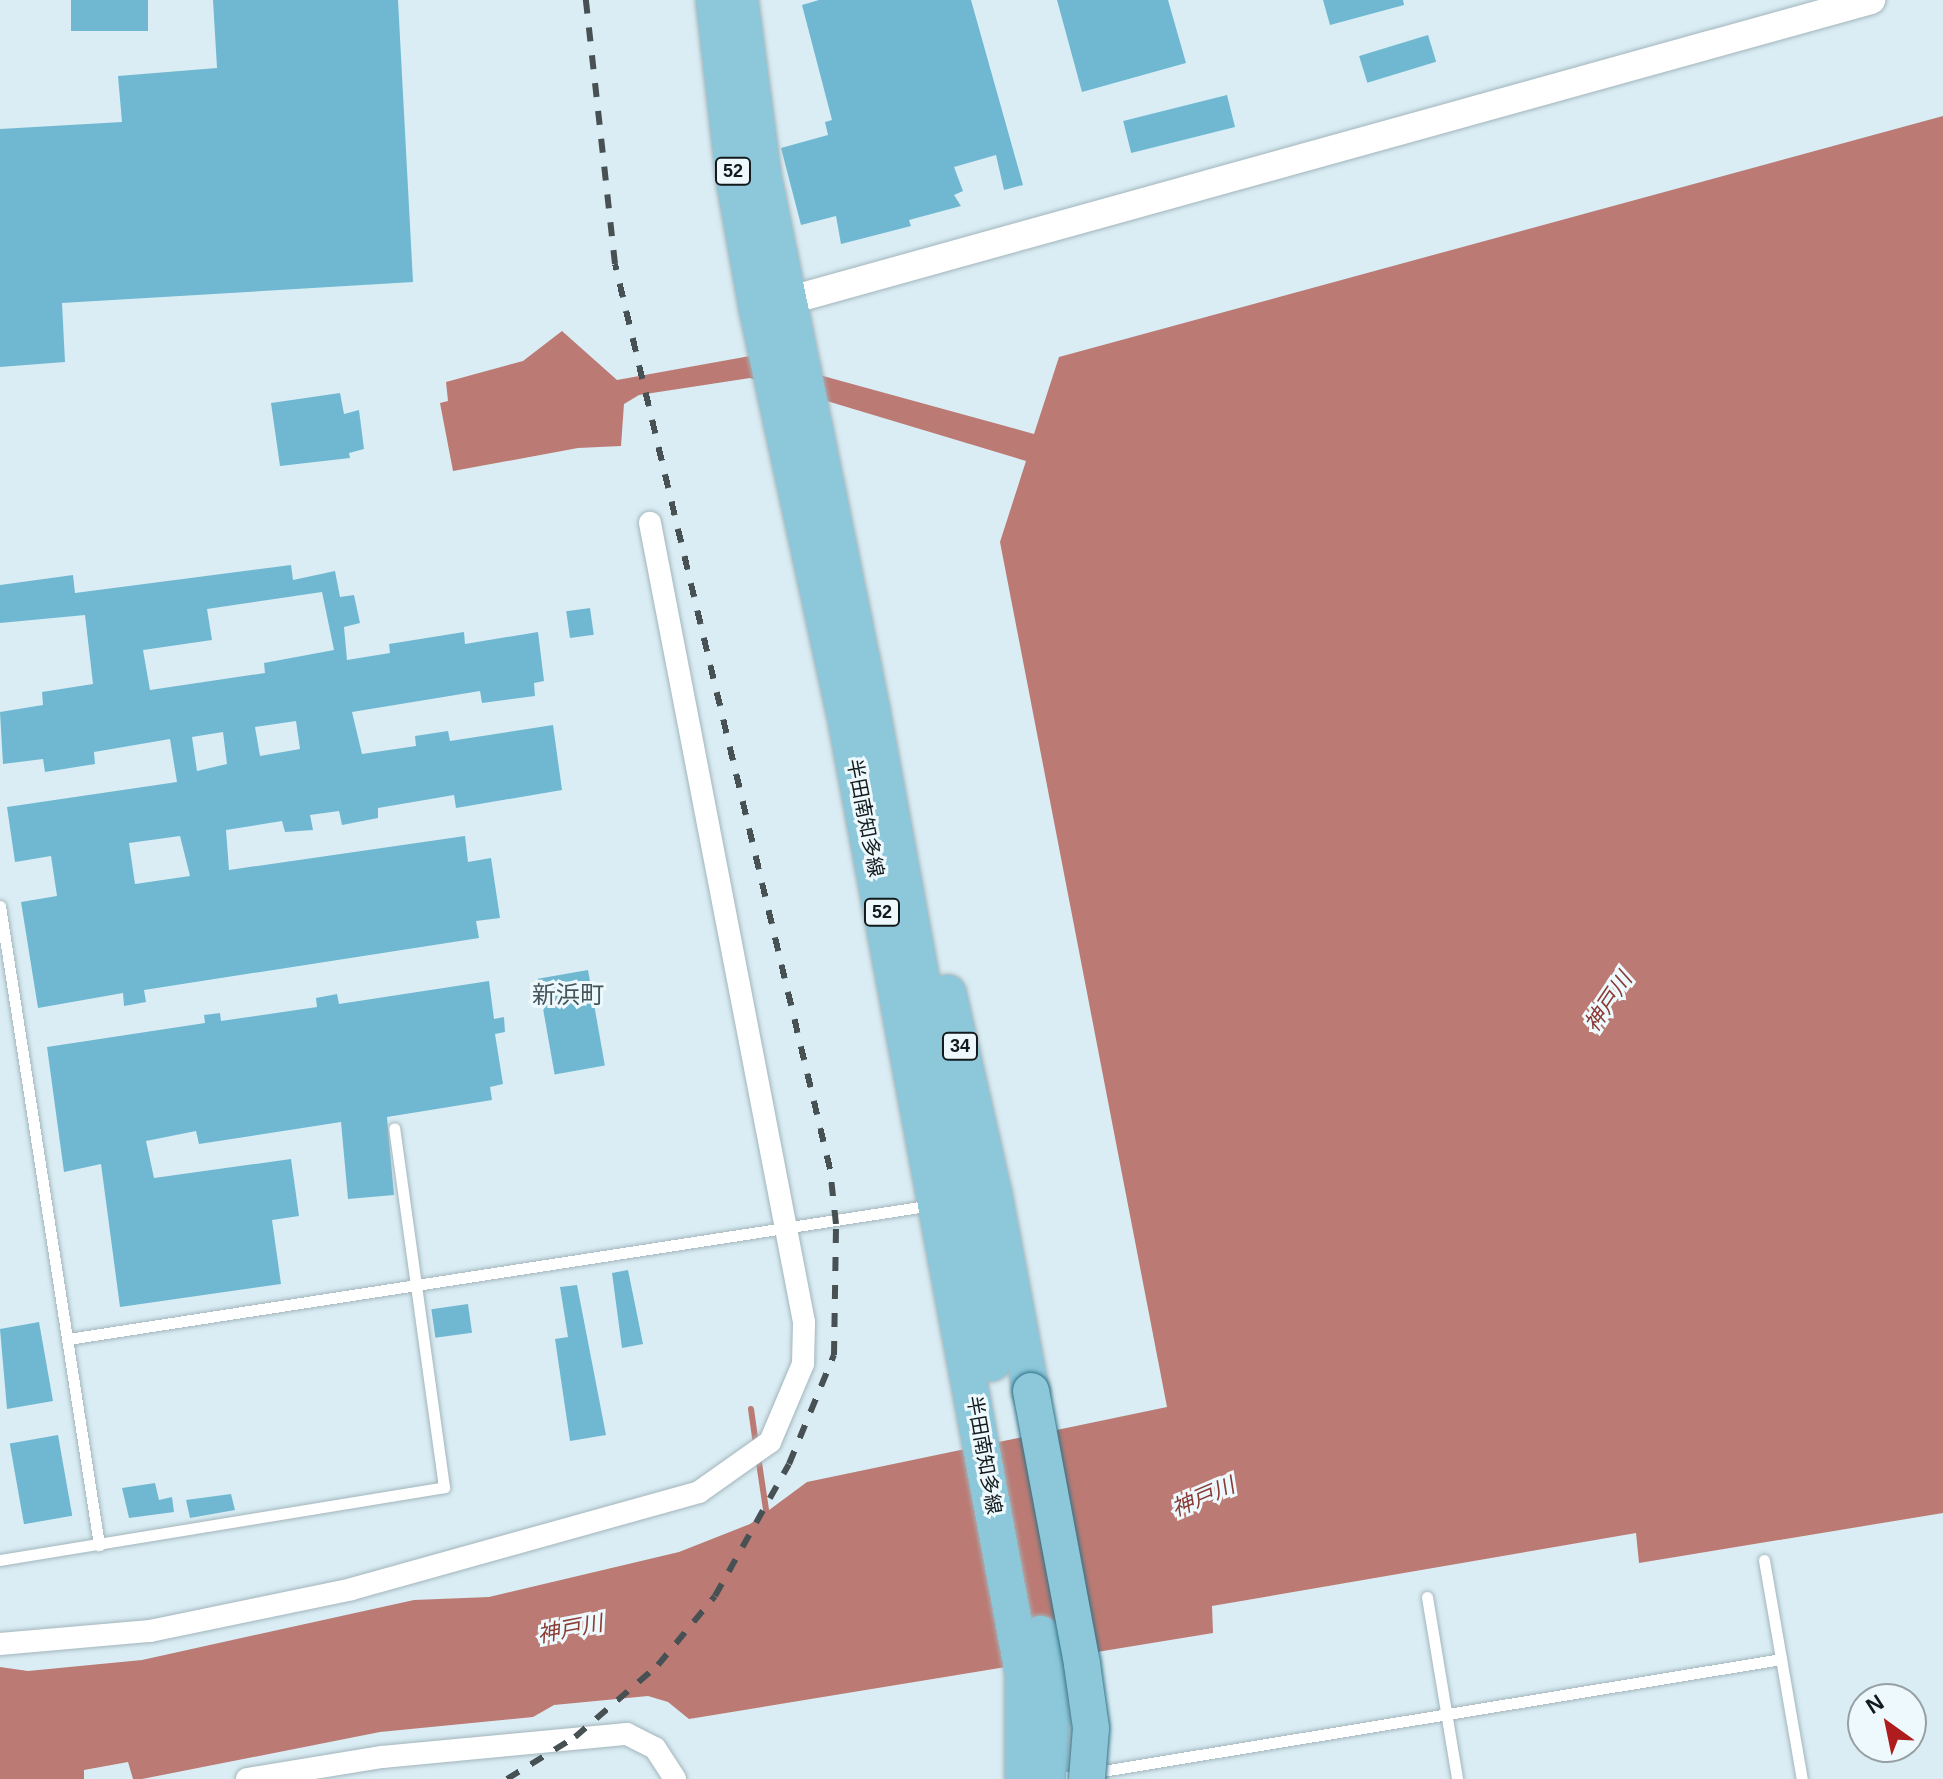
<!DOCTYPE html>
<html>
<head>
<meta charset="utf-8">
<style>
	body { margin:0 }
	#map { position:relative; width:1943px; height:1779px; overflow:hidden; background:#daedf4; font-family:Arial,"Noto Sans JP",sans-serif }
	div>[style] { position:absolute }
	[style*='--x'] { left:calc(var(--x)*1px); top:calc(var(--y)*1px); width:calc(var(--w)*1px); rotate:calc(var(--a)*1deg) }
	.water>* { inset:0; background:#bb7b74 }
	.stream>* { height:6px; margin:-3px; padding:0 3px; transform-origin:3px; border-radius:3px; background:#bb7b74 }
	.building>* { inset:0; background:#70b8d1; transform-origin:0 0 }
	.roads { filter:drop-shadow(0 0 2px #a3b5bc) drop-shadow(0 0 2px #a3b5bc) }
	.service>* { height:11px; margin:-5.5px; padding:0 5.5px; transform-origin:5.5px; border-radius:5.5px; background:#fff }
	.minor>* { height:22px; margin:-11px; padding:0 11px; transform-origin:11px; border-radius:11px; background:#fff }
	.tertiary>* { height:28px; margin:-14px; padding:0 14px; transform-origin:14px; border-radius:14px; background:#fff }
	.primary>* { height:36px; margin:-18px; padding:0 18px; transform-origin:18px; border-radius:18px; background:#8cc7da }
	.rail>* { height:6px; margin-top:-3px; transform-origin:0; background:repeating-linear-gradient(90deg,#475154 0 14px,transparent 0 28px) }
	.bridges { filter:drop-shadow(0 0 2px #307287) drop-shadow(0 0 2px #307287) }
	.primary-bridge>* { height:36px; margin:-18px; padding:0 18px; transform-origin:18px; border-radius:18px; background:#8cc7da }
	span { translate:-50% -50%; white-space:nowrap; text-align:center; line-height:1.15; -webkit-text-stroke:6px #edf9fd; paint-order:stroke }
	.shield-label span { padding:2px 6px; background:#edf9fd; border:2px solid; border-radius:6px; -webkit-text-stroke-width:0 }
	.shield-label { font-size:18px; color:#131a1c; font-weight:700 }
	.street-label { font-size:20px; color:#131a1c }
	.water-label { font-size:22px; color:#8a3b34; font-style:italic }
	.quarter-label { font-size:24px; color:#44545a }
	.north { position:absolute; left:1847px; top:1683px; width:80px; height:80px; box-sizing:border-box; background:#edf9fd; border:2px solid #96a0a3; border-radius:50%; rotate:327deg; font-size:22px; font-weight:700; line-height:32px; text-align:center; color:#131a1c }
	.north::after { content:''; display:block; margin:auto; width:28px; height:36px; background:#ae1c1d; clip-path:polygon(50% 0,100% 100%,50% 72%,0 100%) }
</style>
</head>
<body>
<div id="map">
	<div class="water">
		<div style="clip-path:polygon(1943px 116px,1943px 1513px,1639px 1563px,1636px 1533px,1212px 1606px,1213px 1633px,689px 1719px,668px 1702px,648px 1696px,554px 1705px,533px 1717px,380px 1732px,142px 1779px,133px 1779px,128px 1762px,84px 1770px,84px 1779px,0 1779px,0 1667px,28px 1671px,142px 1660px,414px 1600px,489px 1597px,679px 1552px,750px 1524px,807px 1482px,1167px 1407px,1000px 542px,1026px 461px,750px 378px,639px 395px,624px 404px,621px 446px,578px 448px,453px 471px,440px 403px,448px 401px,446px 382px,523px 361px,562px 331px,617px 380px,750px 356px,1034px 434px,1059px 357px)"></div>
	</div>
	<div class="stream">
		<div style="--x:751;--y:1409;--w:36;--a:82"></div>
		<div style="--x:758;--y:1456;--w:61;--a:81.5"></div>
	</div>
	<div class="building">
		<div style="left:71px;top:0;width:77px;height:31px"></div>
		<div style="clip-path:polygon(213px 0,398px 0,413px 282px,62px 303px,65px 362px,0 367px,0 129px,122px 122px,118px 76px,217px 68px)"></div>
		<div style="clip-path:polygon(819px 0,971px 0,1023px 185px,1004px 190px,996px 155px,954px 167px,963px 191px,954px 195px,961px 206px,909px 220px,911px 226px,841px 244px,836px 216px,801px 225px,781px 148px,828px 135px,825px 122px,832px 120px,802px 5px)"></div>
		<div style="clip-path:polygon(1057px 0,1168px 0,1186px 63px,1082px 92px)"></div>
		<div style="clip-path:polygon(1323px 0,1403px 0,1404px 5px,1330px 25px)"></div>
		<div style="left:1428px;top:35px;width:28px;height:72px;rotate:73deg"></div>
		<div style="left:1227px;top:95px;width:33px;height:107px;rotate:76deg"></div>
		<div style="clip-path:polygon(340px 393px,344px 414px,359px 410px,364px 449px,349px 453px,350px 458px,280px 466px,271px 403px)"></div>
		<div style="clip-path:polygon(evenodd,291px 565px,293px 580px,335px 571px,340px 597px,354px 595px,360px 623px,344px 627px,347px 660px,390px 653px,389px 644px,464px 632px,465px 644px,538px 632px,544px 681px,534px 683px,535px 696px,482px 703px,480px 691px,352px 712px,362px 754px,416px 746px,415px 736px,448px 731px,450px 741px,553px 725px,562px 790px,456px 808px,454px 795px,378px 808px,378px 818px,342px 825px,339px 811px,310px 815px,313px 830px,285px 832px,282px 821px,226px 830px,229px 870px,465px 836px,468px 862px,491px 858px,500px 918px,476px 921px,479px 938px,144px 990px,146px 1002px,124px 1006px,123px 993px,38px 1008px,21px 902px,57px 896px,51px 856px,15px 862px,7px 807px,177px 782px,170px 739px,94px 752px,95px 764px,45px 772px,43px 759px,3px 764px,0 712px,43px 705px,42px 692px,93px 684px,85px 615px,0 623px,0 585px,73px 575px,75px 593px,291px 565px,322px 592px,334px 650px,264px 663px,265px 673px,150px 690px,143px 650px,212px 640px,207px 609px,322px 592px,291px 565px,296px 721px,300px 749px,260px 756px,255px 727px,296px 721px,291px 565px,223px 732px,227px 764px,197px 771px,192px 737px,223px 732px,291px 565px,180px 836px,190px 876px,135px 884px,129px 843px,180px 836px)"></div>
		<div style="left:590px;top:608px;width:27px;height:24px;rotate:82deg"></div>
		<div style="left:588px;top:970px;width:97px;height:51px;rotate:80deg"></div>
		<div style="clip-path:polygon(489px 981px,494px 1019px,504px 1017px,505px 1032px,495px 1034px,503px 1084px,490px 1087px,492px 1100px,387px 1117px,394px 1195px,348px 1199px,341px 1122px,199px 1144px,196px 1131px,146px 1141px,154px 1178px,291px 1159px,299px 1216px,272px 1220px,281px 1284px,120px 1307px,101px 1164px,64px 1172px,47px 1047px,205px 1023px,204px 1015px,220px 1013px,221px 1021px,317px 1007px,316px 998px,337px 994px,339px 1004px)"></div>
		<div style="clip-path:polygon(628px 1270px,643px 1344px,622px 1348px,612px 1273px)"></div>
		<div style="clip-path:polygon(577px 1285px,606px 1435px,570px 1441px,555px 1339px,568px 1337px,560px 1287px)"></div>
		<div style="left:468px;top:1304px;width:29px;height:37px;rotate:82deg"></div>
		<div style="clip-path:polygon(39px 1322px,53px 1401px,7px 1409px,0 1329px)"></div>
		<div style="left:58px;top:1435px;width:82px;height:49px;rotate:80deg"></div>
		<div style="clip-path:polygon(155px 1483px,159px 1500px,172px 1497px,174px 1512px,129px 1518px,122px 1488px)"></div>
		<div style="clip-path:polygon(231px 1494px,235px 1510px,190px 1518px,186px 1500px)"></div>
	</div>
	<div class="roads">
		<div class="service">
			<div style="--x:0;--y:906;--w:647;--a:81.19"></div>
			<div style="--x:68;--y:1339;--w:875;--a:-8.81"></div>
			<div style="--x:0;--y:1560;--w:450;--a:-9.3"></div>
			<div style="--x:444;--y:1487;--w:362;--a:-97.9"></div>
			<div style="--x:1764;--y:1560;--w:222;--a:80.2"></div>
			<div style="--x:1427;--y:1597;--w:184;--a:80.6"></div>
			<div style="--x:1054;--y:1779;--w:737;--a:-9.37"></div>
		</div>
		<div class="minor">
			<div style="--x:0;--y:1644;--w:151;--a:-5"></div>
			<div style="--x:150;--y:1631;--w:206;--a:-11.7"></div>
			<div style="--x:352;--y:1589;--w:360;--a:-15.6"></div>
			<div style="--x:699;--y:1492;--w:87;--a:-35.2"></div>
			<div style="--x:770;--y:1442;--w:85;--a:-67.1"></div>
			<div style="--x:803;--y:1364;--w:42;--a:-88.6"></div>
			<div style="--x:804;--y:1322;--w:814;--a:-100.91"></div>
			<div style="--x:247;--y:1779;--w:137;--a:-9.3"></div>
			<div style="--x:382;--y:1757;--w:246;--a:-5.4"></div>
			<div style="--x:627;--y:1734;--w:31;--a:27"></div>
			<div style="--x:655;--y:1748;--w:37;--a:57"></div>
		</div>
		<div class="tertiary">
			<div style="--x:769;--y:306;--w:1144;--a:-15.52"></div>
		</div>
		<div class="primary">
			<div style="--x:714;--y:0;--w:185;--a:83.5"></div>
			<div style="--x:735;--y:184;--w:126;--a:79.9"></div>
			<div style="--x:757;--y:308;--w:410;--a:77.8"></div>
			<div style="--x:844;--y:709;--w:980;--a:79.48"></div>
			<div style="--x:1023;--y:1673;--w:106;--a:90"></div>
			<div style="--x:740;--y:0;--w:177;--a:82.5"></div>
			<div style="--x:763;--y:175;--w:542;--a:78.5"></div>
			<div style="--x:871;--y:706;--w:668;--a:79.56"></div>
			<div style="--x:948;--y:993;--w:207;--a:77.2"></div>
			<div style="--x:994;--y:1195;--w:199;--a:79.3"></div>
			<div style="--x:1041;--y:1634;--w:87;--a:83.4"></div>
			<div style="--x:1051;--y:1720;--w:59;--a:92.9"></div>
		</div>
	</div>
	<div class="rail">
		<div style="--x:507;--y:1779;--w:80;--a:-31.7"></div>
		<div style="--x:575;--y:1737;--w:110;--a:-40.9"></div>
		<div style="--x:658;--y:1665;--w:89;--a:-50.4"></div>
		<div style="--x:715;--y:1596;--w:151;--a:-60.7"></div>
		<div style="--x:789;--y:1464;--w:118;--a:-67.6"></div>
		<div style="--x:834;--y:1355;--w:131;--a:-89.1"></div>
		<div style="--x:836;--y:1224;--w:55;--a:-96.2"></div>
		<div style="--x:830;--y:1169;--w:930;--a:-103.36"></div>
		<div style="--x:615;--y:264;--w:266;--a:-96.3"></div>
	</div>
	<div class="bridges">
		<div class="primary-bridge">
			<div style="--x:1031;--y:1391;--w:278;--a:79.4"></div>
			<div style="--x:1082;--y:1664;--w:65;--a:82"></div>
			<div style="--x:1091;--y:1728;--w:51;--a:94.5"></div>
		</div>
	</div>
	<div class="shield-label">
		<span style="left:733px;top:171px">52</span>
		<span style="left:882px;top:912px">52</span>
		<span style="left:960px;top:1046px">34</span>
	</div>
	<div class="street-label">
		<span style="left:865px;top:818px;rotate:79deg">半田南知多線</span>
		<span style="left:984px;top:1455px;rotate:80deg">半田南知多線</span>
	</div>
	<div class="water-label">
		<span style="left:1608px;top:1002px;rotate:-56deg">神戸川</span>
		<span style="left:1203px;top:1497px;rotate:-23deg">神戸川</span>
		<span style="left:570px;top:1629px;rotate:-11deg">神戸川</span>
	</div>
	<div class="quarter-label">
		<span style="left:568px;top:995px">新浜町</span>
	</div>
	<div class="north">N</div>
</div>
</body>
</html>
